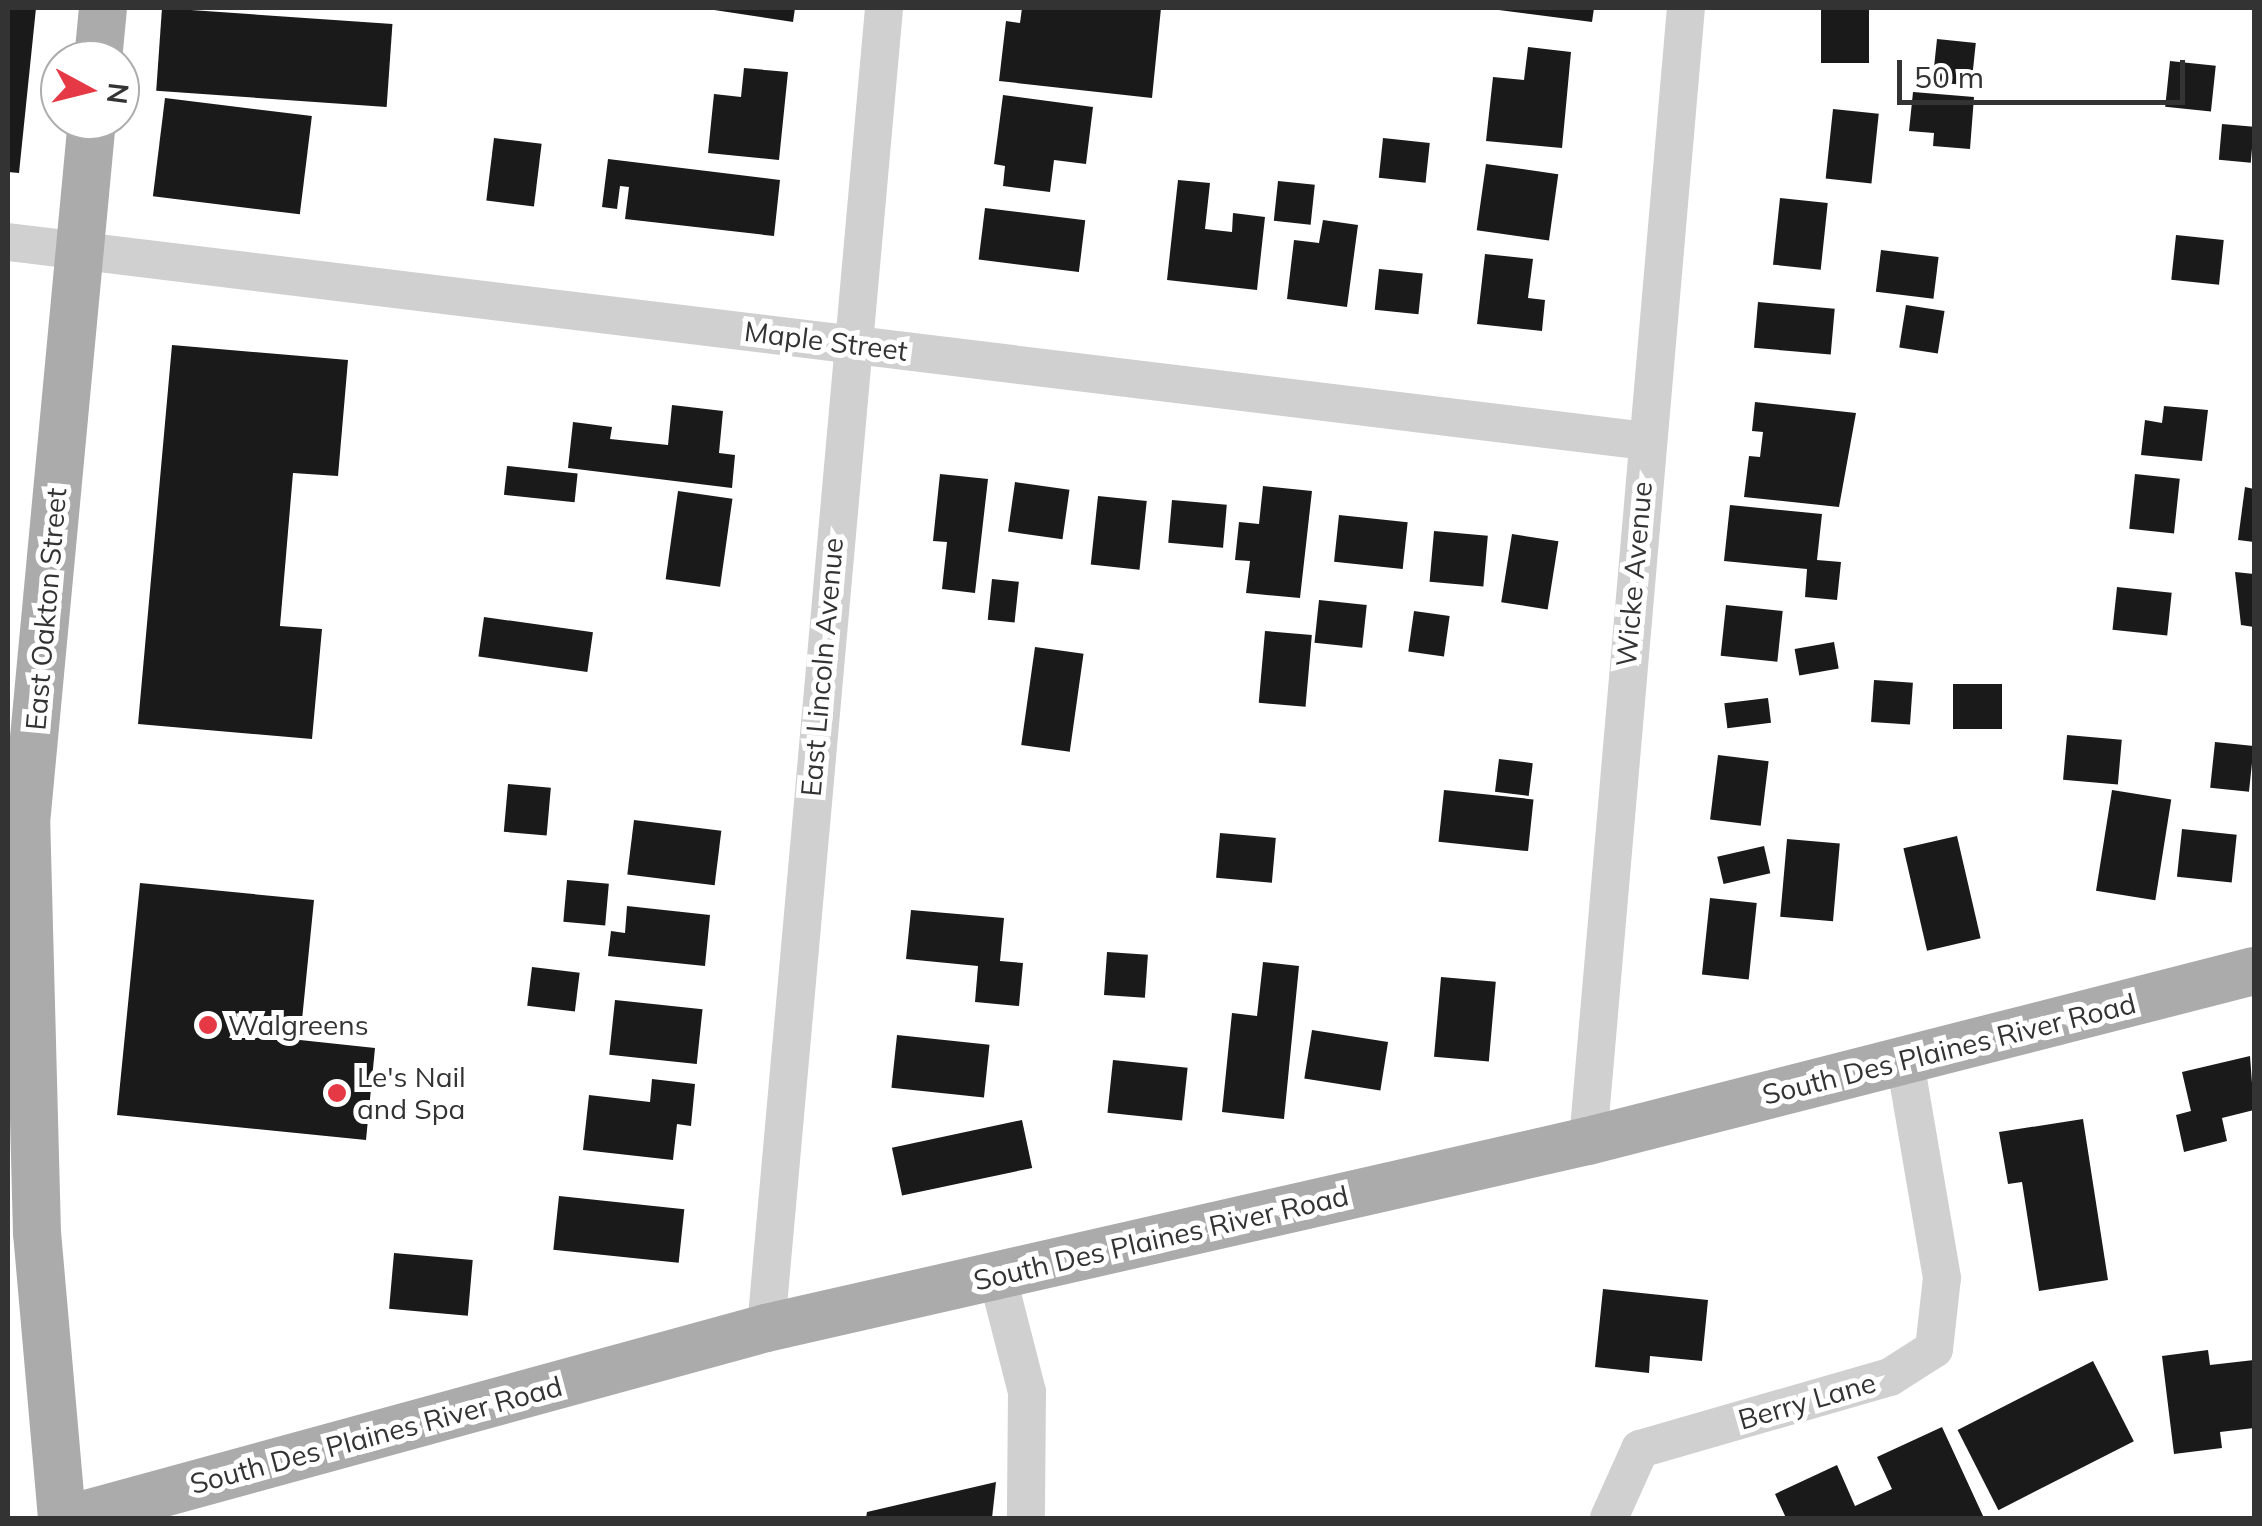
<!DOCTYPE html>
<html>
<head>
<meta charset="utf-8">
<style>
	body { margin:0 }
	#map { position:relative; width:2262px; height:1526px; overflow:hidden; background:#fff; font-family:Mulish,sans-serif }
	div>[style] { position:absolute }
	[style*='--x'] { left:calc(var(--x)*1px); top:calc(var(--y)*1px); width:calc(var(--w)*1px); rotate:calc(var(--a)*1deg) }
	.building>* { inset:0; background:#1a1a1a; transform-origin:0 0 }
	.minor>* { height:38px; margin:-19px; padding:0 19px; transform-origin:19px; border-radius:19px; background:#d0d0d0 }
	.major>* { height:48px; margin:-24px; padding:0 24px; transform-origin:24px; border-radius:24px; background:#ababab }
	.dots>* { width:28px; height:28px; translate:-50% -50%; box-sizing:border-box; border:5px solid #fff; border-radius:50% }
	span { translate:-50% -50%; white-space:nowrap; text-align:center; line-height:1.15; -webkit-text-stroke:10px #fff; paint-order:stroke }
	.street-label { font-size:28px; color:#333 }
	.poi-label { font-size:28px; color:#333 }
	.left { translate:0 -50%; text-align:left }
	.frame { position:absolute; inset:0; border:10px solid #333; pointer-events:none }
	.north { position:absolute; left:40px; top:40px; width:100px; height:100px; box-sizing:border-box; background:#fff; border:2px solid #adadad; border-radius:50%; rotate:97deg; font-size:28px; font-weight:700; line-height:40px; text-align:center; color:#333 }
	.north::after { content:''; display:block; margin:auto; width:35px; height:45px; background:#e63946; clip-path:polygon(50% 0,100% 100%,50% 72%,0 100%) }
	.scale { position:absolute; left:1897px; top:60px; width:288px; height:45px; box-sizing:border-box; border:5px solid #333; border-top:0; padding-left:12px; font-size:30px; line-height:35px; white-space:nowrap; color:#333; -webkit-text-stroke:8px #fff; paint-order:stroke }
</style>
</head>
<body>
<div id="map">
	<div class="building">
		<div style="clip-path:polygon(8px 8px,36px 8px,19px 173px,8px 172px)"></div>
		<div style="left:162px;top:8px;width:231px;height:83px;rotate:4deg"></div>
		<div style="clip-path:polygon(701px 8px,795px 8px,793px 22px)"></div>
		<div style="clip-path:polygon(1022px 8px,1161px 8px,1152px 98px,999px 81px,1006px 21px,1020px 23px)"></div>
		<div style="clip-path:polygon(1483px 8px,1594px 8px,1592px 22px)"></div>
		<div style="left:1821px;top:8px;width:48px;height:55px"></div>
		<div style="left:1937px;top:39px;width:39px;height:43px;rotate:6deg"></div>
		<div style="clip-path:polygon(1528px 47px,1571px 52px,1562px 148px,1486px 141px,1493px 77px,1524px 80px)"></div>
		<div style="left:2170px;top:61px;width:46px;height:46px;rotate:6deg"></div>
		<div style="clip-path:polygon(744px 68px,788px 72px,779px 160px,708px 153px,714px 94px,741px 97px)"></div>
		<div style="clip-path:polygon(1913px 92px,1974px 97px,1970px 149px,1933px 146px,1934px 133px,1909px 131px)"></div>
		<div style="clip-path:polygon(1003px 95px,1093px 107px,1086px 164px,1054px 160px,1050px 192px,1003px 186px,1005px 166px,994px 164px)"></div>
		<div style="left:165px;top:98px;width:148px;height:99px;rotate:7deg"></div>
		<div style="left:1833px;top:109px;width:46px;height:70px;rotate:6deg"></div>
		<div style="left:2222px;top:124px;width:32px;height:36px;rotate:5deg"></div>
		<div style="left:494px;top:138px;width:48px;height:63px;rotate:7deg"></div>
		<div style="left:1383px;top:138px;width:47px;height:40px;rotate:6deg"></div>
		<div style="clip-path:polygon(608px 159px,780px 180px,774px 236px,625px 219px,629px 187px,620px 186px,617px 209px,602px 207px)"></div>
		<div style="left:1486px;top:164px;width:73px;height:67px;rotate:8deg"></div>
		<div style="clip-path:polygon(1178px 180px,1210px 183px,1205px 229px,1232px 232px,1233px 213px,1265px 217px,1257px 290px,1167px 280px)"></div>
		<div style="left:1278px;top:181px;width:37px;height:40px;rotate:6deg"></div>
		<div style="left:1780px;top:198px;width:48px;height:67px;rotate:6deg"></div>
		<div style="left:985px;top:208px;width:101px;height:52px;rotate:7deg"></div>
		<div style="clip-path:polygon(1323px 220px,1358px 225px,1347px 307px,1287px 299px,1294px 240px,1319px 243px)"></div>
		<div style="left:2176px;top:235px;width:48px;height:45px;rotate:6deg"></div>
		<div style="left:1881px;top:250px;width:58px;height:42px;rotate:7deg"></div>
		<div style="clip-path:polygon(1485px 254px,1533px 259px,1528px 298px,1545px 300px,1542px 331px,1477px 324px)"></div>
		<div style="left:1379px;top:269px;width:44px;height:41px;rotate:6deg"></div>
		<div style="left:1758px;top:302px;width:77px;height:46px;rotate:5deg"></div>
		<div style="left:1906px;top:305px;width:39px;height:43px;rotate:9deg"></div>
		<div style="clip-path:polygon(172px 345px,348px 360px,338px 476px,293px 473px,280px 626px,322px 629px,312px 739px,138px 724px)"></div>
		<div style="clip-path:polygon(1755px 402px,1856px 413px,1839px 507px,1744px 497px,1749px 456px,1760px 457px,1763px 432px,1752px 431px)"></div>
		<div style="clip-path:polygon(672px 405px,723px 411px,719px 453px,735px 455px,732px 488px,568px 468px,573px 422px,612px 427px,610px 439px,668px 445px)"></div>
		<div style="clip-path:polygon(2164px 406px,2208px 410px,2202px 461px,2141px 455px,2145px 420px,2162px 423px)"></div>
		<div style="left:507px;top:466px;width:71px;height:29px;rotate:6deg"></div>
		<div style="clip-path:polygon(940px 474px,988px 479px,975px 593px,942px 589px,947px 542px,933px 541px)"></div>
		<div style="left:2135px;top:474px;width:45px;height:55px;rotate:6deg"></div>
		<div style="left:1015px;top:482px;width:55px;height:50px;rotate:8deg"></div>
		<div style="clip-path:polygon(1263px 486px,1312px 491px,1300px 598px,1246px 593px,1250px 561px,1235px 560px,1239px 522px,1259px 524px)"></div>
		<div style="clip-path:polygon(2245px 487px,2254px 489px,2254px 542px,2238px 540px)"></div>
		<div style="left:678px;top:491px;width:55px;height:89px;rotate:8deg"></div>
		<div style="left:1098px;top:496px;width:49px;height:69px;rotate:6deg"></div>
		<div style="left:1172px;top:500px;width:55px;height:43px;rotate:5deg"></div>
		<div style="clip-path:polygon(1730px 505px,1822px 514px,1817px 560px,1841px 562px,1837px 600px,1805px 597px,1807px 569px,1724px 561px)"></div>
		<div style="left:1339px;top:515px;width:69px;height:47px;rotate:6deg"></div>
		<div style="left:1434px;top:531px;width:54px;height:51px;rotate:5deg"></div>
		<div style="left:1512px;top:534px;width:47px;height:69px;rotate:9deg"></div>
		<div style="clip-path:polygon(2235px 572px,2254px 574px,2254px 627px,2241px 625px)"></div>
		<div style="left:992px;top:579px;width:27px;height:41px;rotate:6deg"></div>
		<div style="left:2117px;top:587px;width:55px;height:43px;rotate:6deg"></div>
		<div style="left:1319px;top:600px;width:48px;height:43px;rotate:6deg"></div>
		<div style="left:1726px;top:605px;width:57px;height:51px;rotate:6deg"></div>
		<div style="left:1414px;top:611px;width:36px;height:41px;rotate:8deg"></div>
		<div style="left:484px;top:617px;width:110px;height:40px;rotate:8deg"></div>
		<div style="left:1265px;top:631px;width:47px;height:72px;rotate:5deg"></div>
		<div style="left:1834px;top:642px;width:27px;height:40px;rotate:80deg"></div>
		<div style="left:1035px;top:647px;width:49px;height:99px;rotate:8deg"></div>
		<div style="left:1874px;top:680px;width:39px;height:42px;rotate:4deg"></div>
		<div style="left:1953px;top:684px;width:49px;height:45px"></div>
		<div style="left:1768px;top:698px;width:25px;height:44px;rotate:83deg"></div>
		<div style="left:2067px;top:735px;width:55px;height:45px;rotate:5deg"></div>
		<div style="left:2215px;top:742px;width:39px;height:46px;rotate:6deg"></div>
		<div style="left:1718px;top:755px;width:51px;height:65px;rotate:7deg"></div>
		<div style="left:1499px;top:759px;width:34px;height:33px;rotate:7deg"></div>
		<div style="left:508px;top:784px;width:43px;height:48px;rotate:5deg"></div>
		<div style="left:1444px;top:790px;width:90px;height:52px;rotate:6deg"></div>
		<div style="left:2112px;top:790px;width:60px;height:102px;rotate:9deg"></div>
		<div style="left:634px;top:820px;width:88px;height:55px;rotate:7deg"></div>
		<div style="left:2182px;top:829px;width:55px;height:48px;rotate:6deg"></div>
		<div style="left:1220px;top:833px;width:56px;height:45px;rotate:5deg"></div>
		<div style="left:1957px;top:836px;width:105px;height:55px;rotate:77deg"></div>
		<div style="left:1787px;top:839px;width:53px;height:78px;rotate:5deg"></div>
		<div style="left:1764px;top:846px;width:28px;height:48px;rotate:77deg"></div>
		<div style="left:567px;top:880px;width:42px;height:42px;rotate:5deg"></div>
		<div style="clip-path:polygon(140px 883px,314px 900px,300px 1040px,375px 1048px,366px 1140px,117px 1115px)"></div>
		<div style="left:1710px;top:898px;width:47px;height:77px;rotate:6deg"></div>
		<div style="clip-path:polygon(627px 906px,710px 915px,705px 966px,608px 956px,611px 931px,625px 933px)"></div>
		<div style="clip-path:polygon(911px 910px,1004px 918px,1000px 961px,1023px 963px,1019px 1006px,975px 1002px,978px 966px,906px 959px)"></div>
		<div style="left:1107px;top:952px;width:41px;height:43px;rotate:4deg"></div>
		<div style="clip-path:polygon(1263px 962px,1299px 966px,1284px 1119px,1222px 1112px,1232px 1013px,1257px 1016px)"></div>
		<div style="left:532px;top:967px;width:48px;height:39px;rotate:7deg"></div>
		<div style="left:1441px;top:977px;width:55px;height:80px;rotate:5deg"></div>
		<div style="left:615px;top:1000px;width:88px;height:55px;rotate:6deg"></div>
		<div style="left:1312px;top:1030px;width:77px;height:49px;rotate:9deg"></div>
		<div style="left:897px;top:1035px;width:93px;height:53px;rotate:6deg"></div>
		<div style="clip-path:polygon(2250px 1056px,2254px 1110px,2222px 1118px,2227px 1141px,2184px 1152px,2176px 1115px,2191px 1111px,2182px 1072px)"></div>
		<div style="left:1113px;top:1060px;width:75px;height:53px;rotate:6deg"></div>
		<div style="clip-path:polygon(652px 1079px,695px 1084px,691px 1126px,677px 1124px,673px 1160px,583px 1150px,589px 1095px,650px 1102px)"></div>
		<div style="clip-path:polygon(2083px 1119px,2108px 1280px,2039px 1291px,2022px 1182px,2008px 1184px,1999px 1132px)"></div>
		<div style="left:1022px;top:1120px;width:49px;height:133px;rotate:78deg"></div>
		<div style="left:559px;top:1196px;width:126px;height:54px;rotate:6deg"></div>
		<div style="left:394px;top:1253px;width:79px;height:56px;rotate:5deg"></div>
		<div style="clip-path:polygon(1603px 1289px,1708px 1300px,1702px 1361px,1650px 1356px,1649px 1373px,1595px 1367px)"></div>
		<div style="clip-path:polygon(2208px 1350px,2210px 1365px,2254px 1360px,2254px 1428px,2220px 1432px,2222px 1448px,2174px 1454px,2162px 1356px)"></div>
		<div style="left:2093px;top:1361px;width:90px;height:152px;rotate:63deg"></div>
		<div style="clip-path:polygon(1942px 1427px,1984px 1518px,1786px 1518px,1775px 1494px,1837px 1465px,1855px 1506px,1892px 1489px,1877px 1457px)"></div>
		<div style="clip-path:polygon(996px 1482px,992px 1518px,866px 1518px,867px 1512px)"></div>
	</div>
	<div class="minor">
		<div style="--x:8;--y:242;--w:1649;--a:6.93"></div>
		<div style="--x:1588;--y:1141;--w:1137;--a:-85.06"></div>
		<div style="--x:997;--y:1275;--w:121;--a:75.6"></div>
		<div style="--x:1027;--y:1392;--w:126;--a:90.5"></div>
		<div style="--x:766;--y:1328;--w:1325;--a:-84.89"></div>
		<div style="--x:1609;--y:1518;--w:76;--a:-65.8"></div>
		<div style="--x:1640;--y:1449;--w:260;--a:-16.1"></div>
		<div style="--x:1890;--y:1377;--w:52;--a:-32.5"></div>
		<div style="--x:1934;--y:1349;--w:71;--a:-83.6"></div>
		<div style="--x:1942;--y:1278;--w:220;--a:-99.7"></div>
	</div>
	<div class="major">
		<div style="--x:98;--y:60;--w:52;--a:-84.5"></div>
		<div style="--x:62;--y:1518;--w:286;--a:-95"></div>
		<div style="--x:37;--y:1233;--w:410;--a:-91.5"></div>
		<div style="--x:26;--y:823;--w:706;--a:-84.64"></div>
		<div style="--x:72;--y:1518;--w:720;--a:-15.31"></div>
		<div style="--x:766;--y:1328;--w:843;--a:-12.82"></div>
		<div style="--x:1588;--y:1141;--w:687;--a:-14.32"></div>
	</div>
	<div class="dots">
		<div style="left:208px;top:1025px;background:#e63946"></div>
		<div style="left:337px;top:1093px;background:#e63946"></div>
	</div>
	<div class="street-label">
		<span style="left:826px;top:341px;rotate:7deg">Maple Street</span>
		<span style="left:1634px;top:574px;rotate:-85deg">Wicke Avenue</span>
		<span style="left:46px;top:609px;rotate:-85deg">East Oakton Street</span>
		<span style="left:822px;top:667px;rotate:-85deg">East Lincoln Avenue</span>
		<span style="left:1949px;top:1049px;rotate:-14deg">South Des Plaines River Road</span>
		<span style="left:1161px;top:1238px;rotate:-13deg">South Des Plaines River Road</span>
		<span style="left:1807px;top:1401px;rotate:-16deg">Berry Lane</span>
		<span style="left:376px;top:1435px;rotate:-15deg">South Des Plaines River Road</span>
	</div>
	<div class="poi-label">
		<span class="left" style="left:228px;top:1025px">Walgreens</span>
		<span class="left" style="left:357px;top:1093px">Le's Nail<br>and Spa</span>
	</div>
	<div class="frame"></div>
	<div class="north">N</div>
	<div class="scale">50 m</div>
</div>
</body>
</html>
